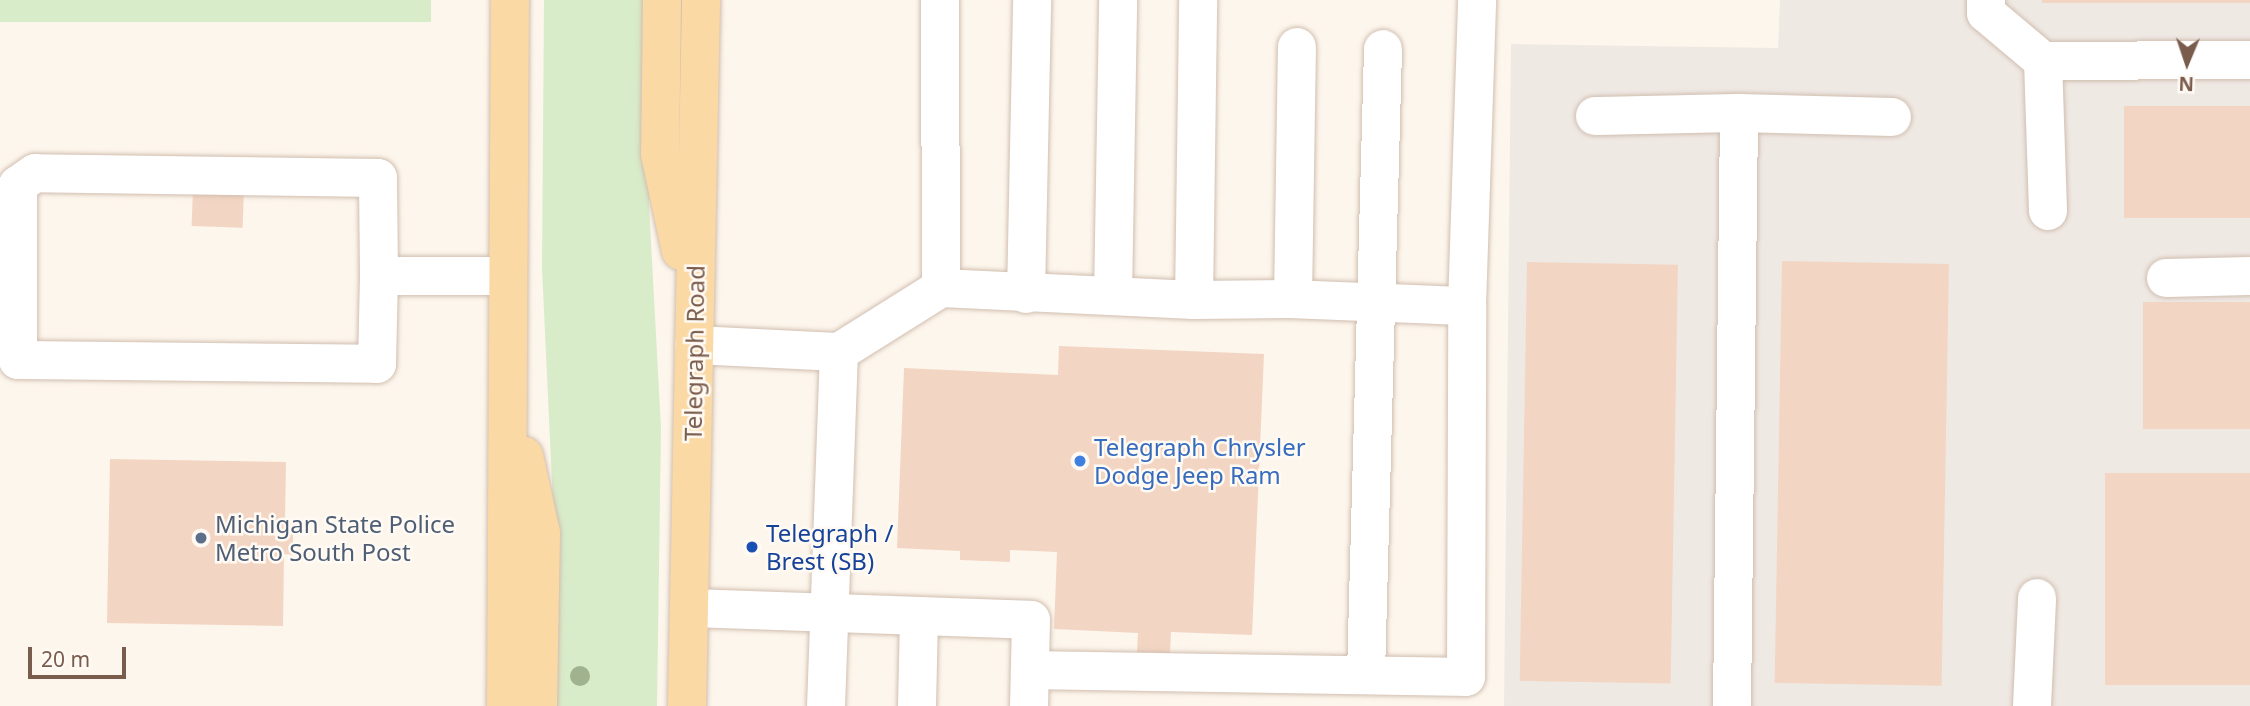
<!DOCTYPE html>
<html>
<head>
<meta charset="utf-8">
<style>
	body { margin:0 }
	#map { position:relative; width:2250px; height:706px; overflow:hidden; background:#fdf6ec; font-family:"Noto Sans",sans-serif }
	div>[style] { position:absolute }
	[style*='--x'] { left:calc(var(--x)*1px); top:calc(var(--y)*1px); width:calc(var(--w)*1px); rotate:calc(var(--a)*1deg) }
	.industrial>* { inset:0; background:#efe9e4 }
	.green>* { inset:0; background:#d8ecc9; transform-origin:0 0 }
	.building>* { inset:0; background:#f3d5c3; transform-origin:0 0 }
	.roads { filter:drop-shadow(0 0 2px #d1beb0) drop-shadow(0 0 2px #d1beb0) }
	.minor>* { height:38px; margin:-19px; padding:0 19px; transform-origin:19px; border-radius:19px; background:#fff }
	.major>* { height:38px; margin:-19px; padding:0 19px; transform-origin:19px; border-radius:19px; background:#fbd9a5 }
	.trees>* { width:20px; height:20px; margin:-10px; border-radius:50%; background:#a0b28e }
	.dots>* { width:19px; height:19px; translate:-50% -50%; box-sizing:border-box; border:4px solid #fffaf3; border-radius:50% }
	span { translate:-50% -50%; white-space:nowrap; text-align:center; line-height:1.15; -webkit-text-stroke:5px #fffaf3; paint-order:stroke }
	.street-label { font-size:24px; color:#7a5c4d }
	.shop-label { font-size:24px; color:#366cbe }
	.left { translate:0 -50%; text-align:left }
	.service-label { font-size:24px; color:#4e5e75 }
	.transit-label { font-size:24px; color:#164399 }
	.north { position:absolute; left:2152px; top:28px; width:70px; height:70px; -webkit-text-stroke:5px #fffaf3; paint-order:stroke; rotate:182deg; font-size:19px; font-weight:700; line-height:28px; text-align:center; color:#7a5c4d }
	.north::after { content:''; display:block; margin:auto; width:24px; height:32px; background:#7a5c4d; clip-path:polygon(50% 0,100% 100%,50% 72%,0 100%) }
	.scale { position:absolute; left:28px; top:647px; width:98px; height:32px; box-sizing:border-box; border:4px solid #7a5c4d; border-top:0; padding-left:9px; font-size:21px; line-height:24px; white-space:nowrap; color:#7a5c4d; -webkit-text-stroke:5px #fffaf3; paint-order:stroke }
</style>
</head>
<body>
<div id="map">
	<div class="industrial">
		<div style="clip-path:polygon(1780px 0,2250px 0,2250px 706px,1504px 706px,1511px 44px,1778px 48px)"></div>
	</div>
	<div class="green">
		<div style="left:0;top:0;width:431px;height:22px"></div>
		<div style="clip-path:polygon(544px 0,651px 0,649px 205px,661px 428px,657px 706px,551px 706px,554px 526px,542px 268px)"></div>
	</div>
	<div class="building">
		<div style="left:2042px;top:0;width:208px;height:3px"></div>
		<div style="left:2124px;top:106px;width:126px;height:112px"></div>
		<div style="left:193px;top:187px;width:51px;height:39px;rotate:2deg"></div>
		<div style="left:1782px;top:261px;width:167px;height:422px;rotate:1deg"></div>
		<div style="left:1527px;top:262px;width:151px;height:419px;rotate:1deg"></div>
		<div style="left:2143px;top:302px;width:107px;height:127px"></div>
		<div style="clip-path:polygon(1059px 346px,1264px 354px,1252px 635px,1171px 632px,1170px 653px,1137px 652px,1138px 633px,1054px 629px,1057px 552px,1010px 550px,1010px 562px,960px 560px,960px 551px,897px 548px,904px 368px,1058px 375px)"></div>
		<div style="clip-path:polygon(110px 459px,286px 462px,285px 521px,293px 521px,293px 555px,284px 554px,283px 626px,107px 623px)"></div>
		<div style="left:2105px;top:473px;width:145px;height:212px"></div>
	</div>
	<div class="roads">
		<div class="minor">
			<div style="--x:940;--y:0;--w:288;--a:89.8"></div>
			<div style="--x:1986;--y:0;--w:13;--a:90"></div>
			<div style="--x:1986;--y:13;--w:75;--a:40.1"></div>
			<div style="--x:1595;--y:116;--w:144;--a:-1.2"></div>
			<div style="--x:2048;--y:211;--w:150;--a:-91.9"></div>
			<div style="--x:2043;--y:61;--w:207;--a:-0.3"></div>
			<div style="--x:379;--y:276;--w:98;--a:-90.6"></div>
			<div style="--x:378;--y:178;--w:343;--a:-179.2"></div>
			<div style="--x:35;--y:173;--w:21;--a:145"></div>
			<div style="--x:18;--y:185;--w:175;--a:90"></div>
			<div style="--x:18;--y:360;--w:359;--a:0.6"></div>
			<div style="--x:377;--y:364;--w:88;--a:-88.7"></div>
			<div style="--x:379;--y:276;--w:128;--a:0"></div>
			<div style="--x:2166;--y:278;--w:84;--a:-1.4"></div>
			<div style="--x:1026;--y:294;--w:294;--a:-88.8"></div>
			<div style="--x:1113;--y:296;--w:296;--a:-89"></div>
			<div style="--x:1293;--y:299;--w:252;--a:-89.1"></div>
			<div style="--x:1194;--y:300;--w:300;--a:-89.2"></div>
			<div style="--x:694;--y:345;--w:145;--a:2.8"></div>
			<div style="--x:839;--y:352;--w:354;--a:92.1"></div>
			<div style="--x:839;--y:352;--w:120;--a:-32.1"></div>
			<div style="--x:941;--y:288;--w:253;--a:2.7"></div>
			<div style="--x:1194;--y:300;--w:95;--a:-0.6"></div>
			<div style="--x:1289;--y:299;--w:178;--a:2.3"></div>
			<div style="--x:689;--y:608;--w:342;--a:2"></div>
			<div style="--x:1031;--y:620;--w:86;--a:91.3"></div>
			<div style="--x:1030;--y:670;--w:436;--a:0.9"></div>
			<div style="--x:1466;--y:677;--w:371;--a:-89.8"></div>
			<div style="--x:1467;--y:306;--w:306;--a:-88.1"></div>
			<div style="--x:1366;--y:674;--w:625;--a:-88.44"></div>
			<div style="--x:917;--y:706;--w:90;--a:-88.7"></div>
			<div style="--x:1732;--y:706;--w:593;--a:-89.32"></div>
			<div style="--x:1739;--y:113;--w:153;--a:1.5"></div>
			<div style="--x:2032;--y:706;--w:108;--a:-87.3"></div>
		</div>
		<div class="major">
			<div style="--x:662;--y:0;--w:154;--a:90.7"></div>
			<div style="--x:660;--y:154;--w:99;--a:77.8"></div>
			<div style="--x:524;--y:456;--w:79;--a:77.6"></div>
			<div style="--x:541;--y:533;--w:173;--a:91"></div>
			<div style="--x:506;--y:706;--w:706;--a:-89.68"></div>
			<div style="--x:687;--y:706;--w:706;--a:-88.86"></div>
		</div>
	</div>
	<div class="trees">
		<div style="left:580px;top:676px"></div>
	</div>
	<div class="dots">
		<div style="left:1080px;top:461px;background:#3f7fe0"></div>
		<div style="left:201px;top:538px;background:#5c6f8a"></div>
		<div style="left:752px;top:547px;background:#1a4fb4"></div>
	</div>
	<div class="street-label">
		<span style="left:694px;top:353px;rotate:-89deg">Telegraph Road</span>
	</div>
	<div class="shop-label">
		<span class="left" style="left:1094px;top:461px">Telegraph Chrysler<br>Dodge Jeep Ram</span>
	</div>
	<div class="service-label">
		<span class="left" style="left:215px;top:538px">Michigan State Police<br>Metro South Post</span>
	</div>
	<div class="transit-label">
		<span class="left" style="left:766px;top:547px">Telegraph /<br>Brest (SB)</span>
	</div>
	<div class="north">N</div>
	<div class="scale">20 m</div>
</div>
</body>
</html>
